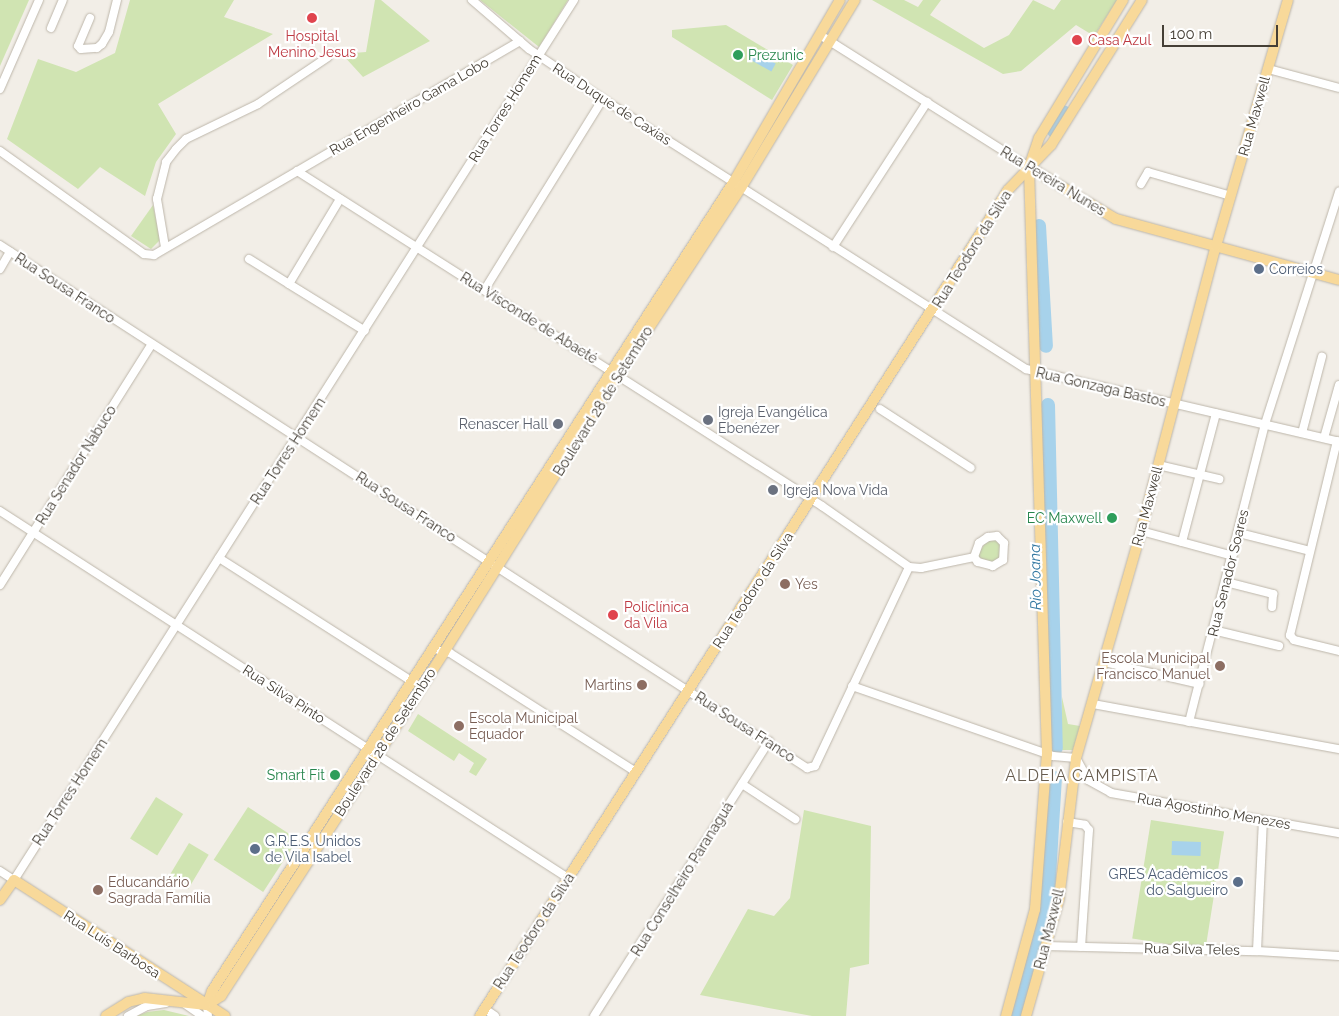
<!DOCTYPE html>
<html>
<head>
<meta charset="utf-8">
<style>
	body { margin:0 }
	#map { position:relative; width:1339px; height:1016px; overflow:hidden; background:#f2eee7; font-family:Raleway,sans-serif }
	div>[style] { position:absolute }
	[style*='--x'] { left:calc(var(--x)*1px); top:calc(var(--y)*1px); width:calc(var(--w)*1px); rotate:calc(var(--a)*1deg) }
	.green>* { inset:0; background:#d0e4b2; transform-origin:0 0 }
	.water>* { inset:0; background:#a7d2eb; transform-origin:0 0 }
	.river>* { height:14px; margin:-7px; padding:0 7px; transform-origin:7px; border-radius:7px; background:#a7d2eb }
	.roads { filter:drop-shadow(0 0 1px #bdb6aa) drop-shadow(0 0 1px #bdb6aa) }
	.minor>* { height:8px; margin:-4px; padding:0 4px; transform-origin:4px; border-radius:4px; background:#fff }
	.major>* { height:10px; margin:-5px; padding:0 5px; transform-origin:5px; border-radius:5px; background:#f8d99a }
	.dots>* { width:14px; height:14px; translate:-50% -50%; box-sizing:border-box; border:2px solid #fff; border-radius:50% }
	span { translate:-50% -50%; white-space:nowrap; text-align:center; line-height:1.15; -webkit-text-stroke:4.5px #fff; paint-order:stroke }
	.health-label { font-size:14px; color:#be3a42 }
	.left { translate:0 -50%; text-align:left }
	.leisure-label { font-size:14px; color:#27864d }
	.right { translate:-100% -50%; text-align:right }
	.street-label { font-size:14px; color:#453f36 }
	.service-label { font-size:14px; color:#4e5e75 }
	.worship-label { font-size:14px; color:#5b616d }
	.education-label { font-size:14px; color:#785e54 }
	.water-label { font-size:15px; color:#3479a2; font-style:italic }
	.quarter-label { font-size:16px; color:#675c4e; letter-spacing:1px }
	.scale { position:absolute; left:1162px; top:25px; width:116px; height:22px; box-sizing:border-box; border:2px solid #453f36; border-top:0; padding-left:6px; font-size:15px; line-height:18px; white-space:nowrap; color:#453f36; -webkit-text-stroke:4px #fff; paint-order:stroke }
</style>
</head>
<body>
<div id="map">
	<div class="green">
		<div style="clip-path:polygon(0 0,29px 0,0 66px)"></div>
		<div style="clip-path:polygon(130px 0,234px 0,224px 17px,273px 34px,158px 104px,176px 134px,156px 162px,145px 196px,100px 167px,78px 189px,7px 139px,38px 59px,76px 72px,115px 53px)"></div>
		<div style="clip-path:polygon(375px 0,381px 0,430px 41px,363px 77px,342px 54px,366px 52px)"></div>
		<div style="clip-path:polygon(480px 0,568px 0,539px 47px)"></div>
		<div style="clip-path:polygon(872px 0,904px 0,918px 7px,923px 0,941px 0,930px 15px,984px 48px,1009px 35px,1033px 0,1054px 10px,1061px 0,1117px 0,1094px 36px,1076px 25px,1021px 71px,1003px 74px)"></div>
		<div style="clip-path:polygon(726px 25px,793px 65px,772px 100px,672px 37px,672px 30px)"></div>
		<div style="clip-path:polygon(153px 205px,160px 240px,151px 249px,131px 236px)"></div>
		<div style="clip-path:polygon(989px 537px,1000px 541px,1003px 557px,990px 563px,977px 556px)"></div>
		<div style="clip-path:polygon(1062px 697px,1068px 724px,1080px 726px,1073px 750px,1062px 750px)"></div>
		<div style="clip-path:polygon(418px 714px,487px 759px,476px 776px,469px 772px,474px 763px,459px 753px,454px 761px,408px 731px)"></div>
		<div style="left:156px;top:797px;width:32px;height:49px;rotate:32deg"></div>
		<div style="left:248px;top:807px;width:59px;height:63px;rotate:33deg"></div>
		<div style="clip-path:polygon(804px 810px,871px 826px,869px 964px,850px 968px,846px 1016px,812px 1016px,700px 995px,748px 909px,774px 916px,790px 898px)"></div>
		<div style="left:1151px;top:820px;width:74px;height:120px;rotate:9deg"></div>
		<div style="left:189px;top:843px;width:23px;height:40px;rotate:31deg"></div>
		<div style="clip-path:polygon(164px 1010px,189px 1016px,137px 1016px,147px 1012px)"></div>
	</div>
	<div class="water">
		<div style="left:753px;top:51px;width:26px;height:9px;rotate:29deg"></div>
		<div style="left:1172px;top:841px;width:29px;height:14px;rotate:2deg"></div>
	</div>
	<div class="river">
		<div style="--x:1054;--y:131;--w:21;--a:-62"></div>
		<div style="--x:1039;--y:226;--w:120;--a:86.7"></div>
		<div style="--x:1048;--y:405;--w:343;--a:88.7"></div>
		<div style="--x:1018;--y:1016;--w:109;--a:-74.6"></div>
		<div style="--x:1047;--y:911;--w:133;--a:-86.6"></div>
	</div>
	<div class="roads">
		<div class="minor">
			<div style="--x:472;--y:0;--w:75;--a:40.7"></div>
			<div style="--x:529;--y:49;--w:89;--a:34"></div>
			<div style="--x:603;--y:99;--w:502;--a:32.55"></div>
			<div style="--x:1026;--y:369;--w:321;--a:13.1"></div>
			<div style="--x:90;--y:18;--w:30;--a:113"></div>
			<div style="--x:78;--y:46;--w:4;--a:45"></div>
			<div style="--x:81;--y:49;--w:16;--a:-4"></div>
			<div style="--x:97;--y:48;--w:6;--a:-39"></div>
			<div style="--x:102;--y:44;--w:14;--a:-60"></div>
			<div style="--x:109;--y:32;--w:33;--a:-76"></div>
			<div style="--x:51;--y:28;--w:30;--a:-67"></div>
			<div style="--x:820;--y:35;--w:247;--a:32.3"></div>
			<div style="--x:1268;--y:69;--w:73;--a:15"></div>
			<div style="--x:0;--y:89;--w:97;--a:-66.3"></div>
			<div style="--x:0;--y:151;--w:177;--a:35.6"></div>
			<div style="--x:144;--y:254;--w:10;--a:6"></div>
			<div style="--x:154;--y:255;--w:424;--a:-30.3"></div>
			<div style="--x:297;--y:171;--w:623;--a:32.54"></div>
			<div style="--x:822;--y:506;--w:106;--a:35"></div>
			<div style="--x:1141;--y:184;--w:14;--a:-60"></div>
			<div style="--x:1148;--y:172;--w:86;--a:16.1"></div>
			<div style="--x:340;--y:199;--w:99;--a:121"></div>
			<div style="--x:289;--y:284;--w:89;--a:31.7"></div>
			<div style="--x:0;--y:245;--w:962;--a:32.95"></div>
			<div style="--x:807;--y:768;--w:8;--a:-14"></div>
			<div style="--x:815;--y:766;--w:220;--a:-64.7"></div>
			<div style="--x:165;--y:247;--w:49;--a:-99.5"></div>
			<div style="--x:157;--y:199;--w:38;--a:-76"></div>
			<div style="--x:166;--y:162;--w:16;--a:-52"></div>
			<div style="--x:176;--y:149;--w:14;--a:-45"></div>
			<div style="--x:186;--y:139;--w:80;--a:-25.9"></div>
			<div style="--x:258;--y:104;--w:84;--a:-33.9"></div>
			<div style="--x:833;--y:247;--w:173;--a:-57"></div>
			<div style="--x:249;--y:259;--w:47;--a:32"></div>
			<div style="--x:0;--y:269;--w:20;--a:-60"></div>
			<div style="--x:485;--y:289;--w:224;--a:-58.2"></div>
			<div style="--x:880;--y:409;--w:108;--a:33"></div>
			<div style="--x:1302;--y:433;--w:79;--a:-75.3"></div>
			<div style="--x:1324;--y:438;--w:55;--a:-74.2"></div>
			<div style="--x:1337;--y:441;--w:200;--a:103.6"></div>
			<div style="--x:1290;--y:635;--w:6;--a:51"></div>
			<div style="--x:1294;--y:640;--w:46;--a:13.7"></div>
			<div style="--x:1158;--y:465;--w:63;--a:12.9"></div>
			<div style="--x:0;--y:511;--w:676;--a:32.87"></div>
			<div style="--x:1141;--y:531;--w:95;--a:15.2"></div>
			<div style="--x:1239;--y:533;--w:69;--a:14.2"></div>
			<div style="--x:997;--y:536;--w:10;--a:45"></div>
			<div style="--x:1004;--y:543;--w:17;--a:93"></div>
			<div style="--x:1003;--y:560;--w:12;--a:149"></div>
			<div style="--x:993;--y:566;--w:16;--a:-165"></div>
			<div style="--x:978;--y:562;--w:6;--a:-129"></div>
			<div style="--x:974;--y:557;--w:15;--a:-70"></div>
			<div style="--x:979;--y:543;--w:11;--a:-34"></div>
			<div style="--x:988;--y:537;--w:9;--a:-6"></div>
			<div style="--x:1182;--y:542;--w:133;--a:-75.2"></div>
			<div style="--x:219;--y:558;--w:230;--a:32.6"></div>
			<div style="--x:909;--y:567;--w:12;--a:5"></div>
			<div style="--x:921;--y:568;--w:54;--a:-11.7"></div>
			<div style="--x:1226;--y:582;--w:49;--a:14.3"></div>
			<div style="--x:1273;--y:594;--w:13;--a:94"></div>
			<div style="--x:0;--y:585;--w:285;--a:-57.8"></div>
			<div style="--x:1213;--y:630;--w:68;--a:13.6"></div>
			<div style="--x:440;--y:651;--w:10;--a:11"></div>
			<div style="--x:450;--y:653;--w:221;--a:32.6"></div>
			<div style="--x:1104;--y:662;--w:98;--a:13"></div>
			<div style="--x:852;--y:686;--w:213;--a:19.2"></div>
			<div style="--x:1053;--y:756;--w:23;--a:5"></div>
			<div style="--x:1076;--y:758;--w:25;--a:61"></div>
			<div style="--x:1088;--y:780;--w:26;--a:29"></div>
			<div style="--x:1111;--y:793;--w:231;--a:10"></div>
			<div style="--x:1093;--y:704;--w:250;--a:10.4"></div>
			<div style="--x:1189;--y:722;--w:308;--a:-75.7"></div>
			<div style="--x:1265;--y:424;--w:244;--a:-72.3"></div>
			<div style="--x:742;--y:784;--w:64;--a:33.4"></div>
			<div style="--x:1067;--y:822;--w:18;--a:9"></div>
			<div style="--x:1085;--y:825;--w:6;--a:51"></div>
			<div style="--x:1089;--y:830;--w:117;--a:93.9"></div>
			<div style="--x:0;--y:871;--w:17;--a:33"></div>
			<div style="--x:14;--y:880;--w:1043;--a:-57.53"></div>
			<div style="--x:1045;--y:946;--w:212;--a:1.4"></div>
			<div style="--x:1257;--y:951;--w:82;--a:3.5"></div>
			<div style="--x:1257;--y:951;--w:131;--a:-87.4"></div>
			<div style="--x:185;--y:1004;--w:21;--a:35"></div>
			<div style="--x:207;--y:1005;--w:11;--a:85"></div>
			<div style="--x:485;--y:1009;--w:12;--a:35"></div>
			<div style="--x:128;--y:1016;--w:21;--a:-28"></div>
			<div style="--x:147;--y:1006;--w:19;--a:-9"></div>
			<div style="--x:594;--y:1016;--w:326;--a:-57.5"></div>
		</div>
		<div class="major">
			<div style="--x:1029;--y:167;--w:101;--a:30.9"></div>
			<div style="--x:1116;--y:219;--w:231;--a:15.3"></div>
			<div style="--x:0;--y:900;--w:24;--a:-55"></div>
			<div style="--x:14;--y:880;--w:251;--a:32.8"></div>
			<div style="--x:207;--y:1005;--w:17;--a:-33"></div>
			<div style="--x:221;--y:996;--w:410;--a:-57"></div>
			<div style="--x:444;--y:652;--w:327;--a:-57.9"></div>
			<div style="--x:618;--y:375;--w:224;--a:-56.7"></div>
			<div style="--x:741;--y:188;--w:220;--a:-58.8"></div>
			<div style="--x:207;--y:1005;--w:15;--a:-70"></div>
			<div style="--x:212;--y:991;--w:961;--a:-57.19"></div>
			<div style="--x:733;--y:183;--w:212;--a:-59.7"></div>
			<div style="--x:106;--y:1016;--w:26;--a:-32"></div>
			<div style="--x:128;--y:1002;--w:17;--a:-13"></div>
			<div style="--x:145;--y:998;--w:61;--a:6.5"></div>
			<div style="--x:480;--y:1016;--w:980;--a:-57.41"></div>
			<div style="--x:1008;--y:190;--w:62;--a:-46.3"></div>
			<div style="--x:1051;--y:145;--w:171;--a:-57.9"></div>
			<div style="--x:1006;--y:1016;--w:111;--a:-74.8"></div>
			<div style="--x:1035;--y:909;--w:155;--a:-85.6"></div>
			<div style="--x:1047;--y:754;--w:587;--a:-91.76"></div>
			<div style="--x:1029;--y:167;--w:31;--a:-71"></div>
			<div style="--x:1039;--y:138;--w:162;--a:-58.7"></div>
			<div style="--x:1026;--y:1016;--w:122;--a:-74.2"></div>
			<div style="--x:1059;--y:899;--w:142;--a:-83.1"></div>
			<div style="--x:1076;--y:758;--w:236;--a:-74"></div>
			<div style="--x:1141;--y:531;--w:295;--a:-75.3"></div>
			<div style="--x:1216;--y:246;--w:256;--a:-73.7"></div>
		</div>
	</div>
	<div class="dots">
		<div style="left:312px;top:18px;background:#e0444e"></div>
		<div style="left:1077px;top:40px;background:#e0444e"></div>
		<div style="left:738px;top:55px;background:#2e9e5b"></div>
		<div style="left:1259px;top:269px;background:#5c6f8a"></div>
		<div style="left:708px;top:420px;background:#6b7280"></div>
		<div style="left:558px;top:424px;background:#6b7280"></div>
		<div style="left:773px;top:490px;background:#6b7280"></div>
		<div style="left:1112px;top:518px;background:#2e9e5b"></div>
		<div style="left:785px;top:584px;background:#8d6e63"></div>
		<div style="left:613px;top:615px;background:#e0444e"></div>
		<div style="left:1220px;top:666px;background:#8d6e63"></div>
		<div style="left:642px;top:685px;background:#8d6e63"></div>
		<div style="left:459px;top:726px;background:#8d6e63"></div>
		<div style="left:335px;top:775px;background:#2e9e5b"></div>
		<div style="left:255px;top:849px;background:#5c6f8a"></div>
		<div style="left:1238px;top:882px;background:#5c6f8a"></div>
		<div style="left:98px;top:890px;background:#8d6e63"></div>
	</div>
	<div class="health-label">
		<span style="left:312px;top:44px">Hospital<br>Menino Jesus</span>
		<span class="left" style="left:1088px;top:40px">Casa Azul</span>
		<span class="left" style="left:624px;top:615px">Policlínica<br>da Vila</span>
	</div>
	<div class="leisure-label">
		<span class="left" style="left:748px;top:55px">Prezunic</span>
		<span class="right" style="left:1102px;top:518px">EC Maxwell</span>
		<span class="right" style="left:325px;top:775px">Smart Fit</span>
	</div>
	<div class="street-label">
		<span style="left:612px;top:104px;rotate:33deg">Rua Duque de Caxias</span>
		<span style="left:409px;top:106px;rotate:-30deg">Rua Engenheiro Gama Lobo</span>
		<span style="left:505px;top:108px;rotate:-58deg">Rua Torres Homem</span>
		<span style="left:1254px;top:116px;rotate:-74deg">Rua Maxwell</span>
		<span style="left:1053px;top:181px;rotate:31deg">Rua Pereira Nunes</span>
		<span style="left:972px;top:249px;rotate:-58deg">Rua Teodoro da Silva</span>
		<span style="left:65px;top:288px;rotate:33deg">Rua Sousa Franco</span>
		<span style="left:529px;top:318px;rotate:32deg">Rua Visconde de Abaeté</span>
		<span style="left:1101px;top:387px;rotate:13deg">Rua Gonzaga Bastos</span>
		<span style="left:603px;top:401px;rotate:-58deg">Boulevard 28 de Setembro</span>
		<span style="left:288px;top:451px;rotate:-57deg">Rua Torres Homem</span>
		<span style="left:76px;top:465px;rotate:-58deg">Rua Senador Nabuco</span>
		<span style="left:1147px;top:506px;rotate:-75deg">Rua Maxwell</span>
		<span style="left:406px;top:507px;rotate:33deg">Rua Sousa Franco</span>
		<span style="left:1228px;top:573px;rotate:-76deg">Rua Senador Soares</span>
		<span style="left:753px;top:590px;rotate:-57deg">Rua Teodoro da Silva</span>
		<span style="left:284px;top:694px;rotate:33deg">Rua Silva Pinto</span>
		<span style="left:745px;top:727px;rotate:33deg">Rua Sousa Franco</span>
		<span style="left:385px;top:742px;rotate:-57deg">Boulevard 28 de Setembro</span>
		<span style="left:70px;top:792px;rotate:-57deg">Rua Torres Homem</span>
		<span style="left:1214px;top:811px;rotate:10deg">Rua Agostinho Menezes</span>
		<span style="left:682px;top:879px;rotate:-58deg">Rua Conselheiro Paranaguá</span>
		<span style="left:1049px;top:929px;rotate:-76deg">Rua Maxwell</span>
		<span style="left:534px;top:931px;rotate:-57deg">Rua Teodoro da Silva</span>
		<span style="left:112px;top:944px;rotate:33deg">Rua Luís Barbosa</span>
		<span style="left:1192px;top:949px;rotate:1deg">Rua Silva Teles</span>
	</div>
	<div class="service-label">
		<span class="left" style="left:1269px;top:269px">Correios</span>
		<span class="left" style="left:265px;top:849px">G.R.E.S. Unidos<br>de Vila Isabel</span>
		<span class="right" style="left:1228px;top:882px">GRES Acadêmicos<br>do Salgueiro</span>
	</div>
	<div class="worship-label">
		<span class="left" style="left:718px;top:420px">Igreja Evangélica<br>Ebenézer</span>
		<span class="right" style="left:548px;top:424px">Renascer Hall</span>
		<span class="left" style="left:783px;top:490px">Igreja Nova Vida</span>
	</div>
	<div class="education-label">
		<span class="left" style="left:795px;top:584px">Yes</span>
		<span class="right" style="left:1210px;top:666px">Escola Municipal<br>Francisco Manuel</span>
		<span class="right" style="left:632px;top:685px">Martins</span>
		<span class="left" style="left:469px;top:726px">Escola Municipal<br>Equador</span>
		<span class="left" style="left:108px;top:890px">Educandário<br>Sagrada Família</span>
	</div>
	<div class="water-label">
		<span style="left:1036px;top:577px;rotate:-91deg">Rio Joana</span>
	</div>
	<div class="quarter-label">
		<span style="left:1082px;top:776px">ALDEIA CAMPISTA</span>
	</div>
	<div class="scale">100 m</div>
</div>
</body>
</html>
